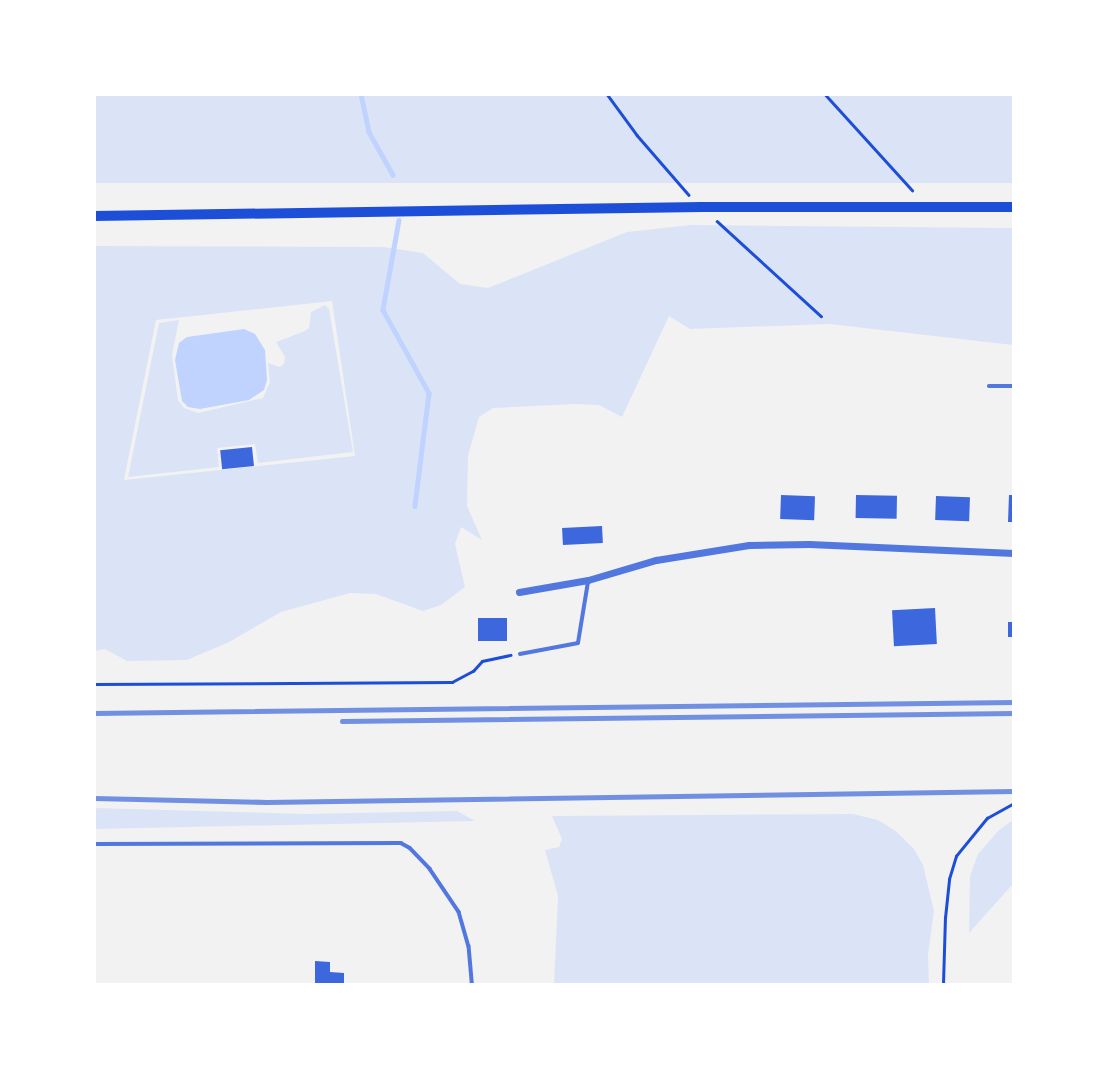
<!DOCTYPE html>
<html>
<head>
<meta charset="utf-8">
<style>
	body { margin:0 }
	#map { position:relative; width:1108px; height:1079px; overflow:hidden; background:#f2f2f2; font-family:"Noto Sans",sans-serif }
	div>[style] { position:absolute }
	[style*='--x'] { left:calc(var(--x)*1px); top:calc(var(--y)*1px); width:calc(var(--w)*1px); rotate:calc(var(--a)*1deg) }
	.green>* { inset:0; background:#dbe4f7; transform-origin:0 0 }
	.water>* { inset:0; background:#bfd3fe }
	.stream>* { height:4.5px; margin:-2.25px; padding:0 2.25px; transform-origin:2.25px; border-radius:2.25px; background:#bfd3fe }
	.building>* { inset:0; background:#3d67dc; transform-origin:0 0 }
	.path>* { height:2.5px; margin:-1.25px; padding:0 1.25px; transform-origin:1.25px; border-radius:1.25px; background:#1d4ed8 }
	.service>* { height:3.5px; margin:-1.75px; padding:0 1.75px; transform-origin:1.75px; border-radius:1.75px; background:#5277de }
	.minor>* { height:7px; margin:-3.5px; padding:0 3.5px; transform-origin:3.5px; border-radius:3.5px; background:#5277de }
	.primary>* { height:10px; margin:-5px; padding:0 5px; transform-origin:5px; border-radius:5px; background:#1d4ed8 }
	.rail>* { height:4.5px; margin:-2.25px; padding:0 2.25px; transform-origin:2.25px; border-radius:2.25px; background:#7290e2 }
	span { translate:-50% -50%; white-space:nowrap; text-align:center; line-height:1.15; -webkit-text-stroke:5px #fff; paint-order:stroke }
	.frame { position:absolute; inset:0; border:96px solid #fff; pointer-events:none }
</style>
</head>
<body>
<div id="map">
	<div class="green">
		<div style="left:94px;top:95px;width:919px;height:88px"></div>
		<div style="clip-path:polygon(evenodd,691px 225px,1013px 228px,1013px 345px,829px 324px,690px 329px,669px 316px,622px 417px,599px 405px,575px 404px,493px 408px,479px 417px,468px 456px,467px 506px,482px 540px,461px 527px,455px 544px,465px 587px,441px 605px,423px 611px,376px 594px,350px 593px,281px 612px,229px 642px,187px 660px,127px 661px,105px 649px,95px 651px,95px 246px,384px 247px,423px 253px,460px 284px,488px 288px,627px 232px,691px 225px,332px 301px,355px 456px,124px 480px,156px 320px,332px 301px)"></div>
		<div style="clip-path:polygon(325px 305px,329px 309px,353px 452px,258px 463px,255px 444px,217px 448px,219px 467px,128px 477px,159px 323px,179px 320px,172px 355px,178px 400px,184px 408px,198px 413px,263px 398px,270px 382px,268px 363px,280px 367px,284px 364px,285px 357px,276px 342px,305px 331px,309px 328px,311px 312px)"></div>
		<div style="clip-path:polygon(95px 808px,304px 814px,457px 811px,475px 821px,95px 829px)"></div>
		<div style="clip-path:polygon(853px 814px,878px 820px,897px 832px,914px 849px,923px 865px,934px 911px,928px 955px,929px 984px,554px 984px,558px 896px,545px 850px,559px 847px,562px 839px,552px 816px)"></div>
		<div style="clip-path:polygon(1013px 820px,1013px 884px,969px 933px,970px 876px,978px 854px,999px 830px)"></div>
	</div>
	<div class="water">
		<div style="clip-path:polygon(244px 329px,255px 334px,265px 350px,267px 380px,264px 390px,249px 400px,200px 409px,188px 407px,182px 401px,175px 360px,179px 343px,187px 337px)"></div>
	</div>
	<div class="stream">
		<div style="--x:361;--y:94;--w:39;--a:78"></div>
		<div style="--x:369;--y:132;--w:49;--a:60.8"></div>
		<div style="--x:399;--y:220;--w:91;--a:100.1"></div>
		<div style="--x:383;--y:310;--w:95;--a:61"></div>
		<div style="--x:429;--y:393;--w:114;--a:97.1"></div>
	</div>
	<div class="building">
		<div style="left:252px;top:447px;width:19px;height:32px;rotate:84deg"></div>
		<div style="left:781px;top:495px;width:34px;height:24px;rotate:2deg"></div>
		<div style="left:856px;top:495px;width:41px;height:23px;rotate:1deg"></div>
		<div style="clip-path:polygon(1009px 495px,1014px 495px,1014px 522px,1008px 522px)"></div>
		<div style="left:936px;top:496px;width:34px;height:24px;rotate:2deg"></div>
		<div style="left:602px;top:526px;width:17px;height:40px;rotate:87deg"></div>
		<div style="left:935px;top:608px;width:36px;height:43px;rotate:87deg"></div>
		<div style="left:478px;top:618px;width:29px;height:23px"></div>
		<div style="left:1008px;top:622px;width:6px;height:15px"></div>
		<div style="clip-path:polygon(315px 961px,330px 962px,330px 972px,344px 973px,344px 984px,315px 984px)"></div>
	</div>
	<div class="path">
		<div style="--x:607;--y:94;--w:51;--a:53.8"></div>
		<div style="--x:637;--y:135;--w:79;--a:49.1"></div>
		<div style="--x:825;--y:94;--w:130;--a:47.8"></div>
		<div style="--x:717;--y:221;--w:141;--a:42.4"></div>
		<div style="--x:94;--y:684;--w:358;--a:-0.3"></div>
		<div style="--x:452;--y:682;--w:24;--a:-28"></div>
		<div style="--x:473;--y:671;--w:13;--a:-48"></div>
		<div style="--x:482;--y:661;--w:29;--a:-12"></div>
		<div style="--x:943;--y:984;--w:66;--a:-88.3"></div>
		<div style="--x:945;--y:918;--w:39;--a:-84"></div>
		<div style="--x:949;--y:879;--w:24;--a:-73"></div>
		<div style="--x:956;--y:856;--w:49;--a:-50.8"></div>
		<div style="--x:987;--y:818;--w:31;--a:-29"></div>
	</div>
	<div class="service">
		<div style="--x:989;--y:386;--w:25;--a:0"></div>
		<div style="--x:520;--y:654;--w:59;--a:-10.7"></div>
		<div style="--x:578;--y:643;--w:62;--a:-80.7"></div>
		<div style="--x:94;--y:844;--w:307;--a:-0.2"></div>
		<div style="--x:401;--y:843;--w:10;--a:29"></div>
		<div style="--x:410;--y:848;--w:29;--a:46"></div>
		<div style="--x:430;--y:869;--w:52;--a:56"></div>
		<div style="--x:459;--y:912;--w:35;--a:74"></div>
		<div style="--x:469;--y:946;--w:38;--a:85"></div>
	</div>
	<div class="minor">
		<div style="--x:519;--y:592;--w:70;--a:-9.9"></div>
		<div style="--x:588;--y:580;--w:71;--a:-16.4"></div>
		<div style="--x:656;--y:560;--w:94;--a:-9.2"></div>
		<div style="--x:749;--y:545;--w:60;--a:-1"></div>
		<div style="--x:809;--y:544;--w:205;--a:2.5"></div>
	</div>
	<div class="primary">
		<div style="--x:94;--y:216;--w:608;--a:-0.85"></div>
		<div style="--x:702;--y:207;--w:312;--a:0"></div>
	</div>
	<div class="rail">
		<div style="--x:94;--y:713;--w:920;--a:-0.69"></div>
		<div style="--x:342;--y:721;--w:672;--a:-0.68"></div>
		<div style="--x:94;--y:798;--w:172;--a:1.3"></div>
		<div style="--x:266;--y:802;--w:748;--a:-0.84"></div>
	</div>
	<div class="frame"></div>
</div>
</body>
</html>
